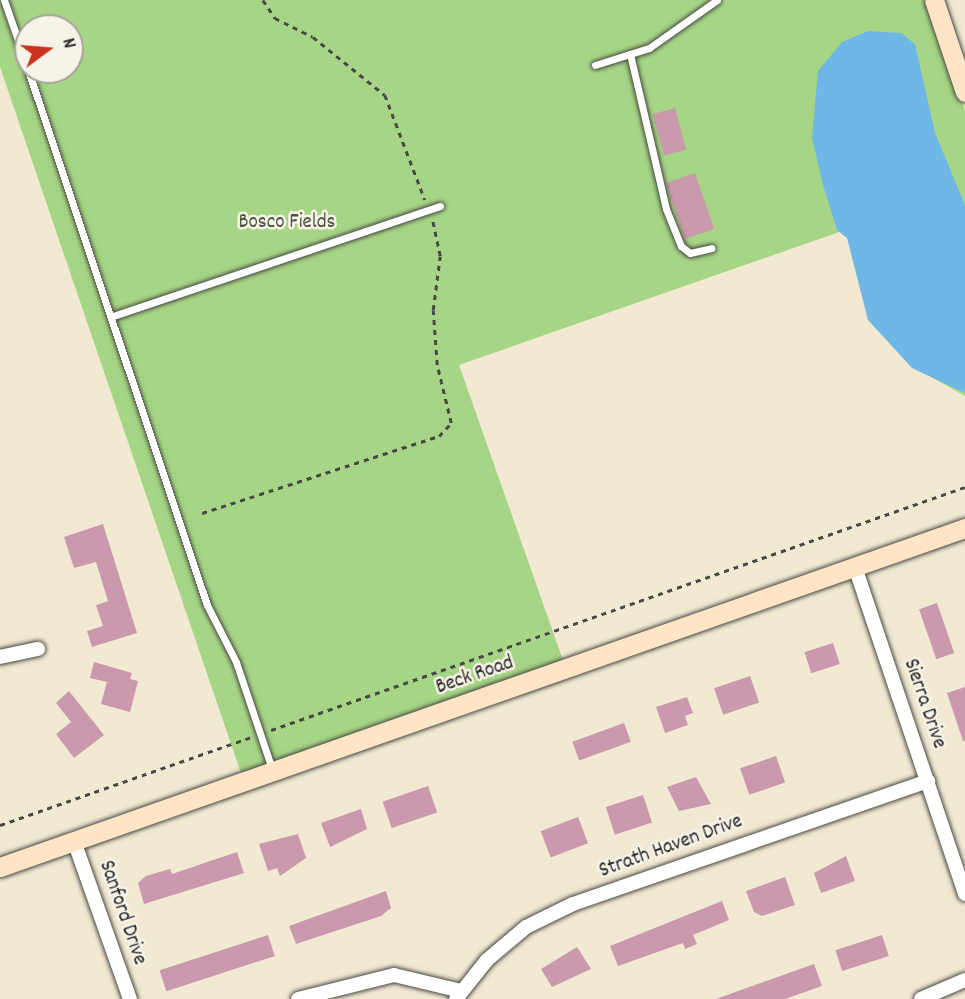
<!DOCTYPE html>
<html>
<head>
<meta charset="utf-8">
<style>
	body { margin:0 }
	#map { position:relative; width:965px; height:999px; overflow:hidden; background:#f1e9d1; font-family:Dekko,sans-serif }
	div>[style] { position:absolute }
	[style*='--x'] { left:calc(var(--x)*1px); top:calc(var(--y)*1px); width:calc(var(--w)*1px); rotate:calc(var(--a)*1deg) }
	.green>* { inset:0; background:#a6d685 }
	.water>* { inset:0; background:#6eb7e6 }
	.building>* { inset:0; background:#cb99ad; transform-origin:0 0 }
	.path>* { height:2.5px; margin-top:-1.25px; transform-origin:0; background:repeating-linear-gradient(90deg,#494844 0 5px,transparent 0 10px) }
	.roads { filter:drop-shadow(0 0 2px #494844) drop-shadow(0 0 2px #494844) }
	.lane>* { height:7px; margin:-3.5px; padding:0 3.5px; transform-origin:3.5px; border-radius:3.5px; background:#fff }
	.street>* { height:14px; margin:-7px; padding:0 7px; transform-origin:7px; border-radius:7px; background:#fff }
	.secondary>* { height:19px; margin:-9.5px; padding:0 9.5px; transform-origin:9.5px; border-radius:9.5px; background:#fde5c5 }
	span { translate:-50% -50%; white-space:nowrap; text-align:center; line-height:1.15; -webkit-text-stroke:5px #f7f3e8; paint-order:stroke }
	.park-label { font-size:21px; color:#4a5642 }
	.street-label { font-size:21px; color:#2b2b2b }
	.north { position:absolute; left:14px; top:14px; width:70px; height:70px; box-sizing:border-box; background:#f7f3e8; border:2px solid #a5a39c; border-radius:50%; rotate:74deg; font-size:19px; font-weight:700; line-height:28px; text-align:center; color:#2b2b2b }
	.north::after { content:''; display:block; margin:auto; width:24px; height:32px; background:#c8321e; clip-path:polygon(50% 0,100% 100%,50% 72%,0 100%) }
</style>
</head>
<body>
<div id="map">
	<div class="green">
		<div style="clip-path:polygon(evenodd,0 0,928px 0,965px 111px,965px 396px,915px 368px,845px 230px,459px 365px,565px 666px,243px 779px,0 67px,0 0,28px 28px,70px 28px,70px 70px,28px 70px,28px 28px)"></div>
	</div>
	<div class="water">
		<div style="clip-path:polygon(868px 31px,901px 33px,915px 44px,935px 133px,965px 205px,965px 393px,912px 368px,868px 320px,847px 238px,837px 230px,823px 185px,812px 138px,818px 71px,842px 42px)"></div>
	</div>
	<div class="building">
		<div style="left:675px;top:108px;width:43px;height:23px;rotate:75deg"></div>
		<div style="left:695px;top:173px;width:59px;height:31px;rotate:71deg"></div>
		<div style="clip-path:polygon(103px 524px,137px 633px,92px 647px,87px 631px,103px 626px,96px 605px,108px 601px,96px 562px,74px 568px,64px 537px)"></div>
		<div style="left:937px;top:603px;width:53px;height:19px;rotate:71deg"></div>
		<div style="left:833px;top:643px;width:22px;height:30px;rotate:72deg"></div>
		<div style="clip-path:polygon(94px 662px,132px 673px,130px 679px,138px 681px,130px 712px,101px 704px,107px 682px,90px 678px)"></div>
		<div style="left:750px;top:676px;width:28px;height:38px;rotate:71deg"></div>
		<div style="clip-path:polygon(965px 687px,965px 741px,963px 741px,947px 693px)"></div>
		<div style="clip-path:polygon(69px 691px,104px 735px,74px 758px,56px 734px,71px 722px,56px 703px)"></div>
		<div style="clip-path:polygon(687px 697px,693px 713px,685px 716px,688px 725px,665px 733px,656px 707px)"></div>
		<div style="left:624px;top:723px;width:20px;height:55px;rotate:70deg"></div>
		<div style="left:776px;top:756px;width:28px;height:38px;rotate:71deg"></div>
		<div style="clip-path:polygon(696px 777px,711px 804px,679px 811px,667px 787px)"></div>
		<div style="left:428px;top:786px;width:28px;height:48px;rotate:71deg"></div>
		<div style="left:643px;top:795px;width:29px;height:39px;rotate:72deg"></div>
		<div style="clip-path:polygon(361px 809px,367px 829px,330px 847px,321px 823px)"></div>
		<div style="left:578px;top:817px;width:28px;height:40px;rotate:69deg"></div>
		<div style="clip-path:polygon(298px 834px,306px 858px,280px 876px,277px 868px,268px 871px,259px 844px)"></div>
		<div style="clip-path:polygon(237px 852px,244px 873px,144px 904px,138px 883px,146px 876px,170px 869px,172px 874px)"></div>
		<div style="clip-path:polygon(846px 856px,855px 881px,821px 893px,814px 873px)"></div>
		<div style="clip-path:polygon(785px 877px,795px 905px,762px 916px,754px 912px,746px 891px)"></div>
		<div style="clip-path:polygon(386px 891px,391px 908px,381px 916px,296px 944px,289px 926px)"></div>
		<div style="clip-path:polygon(722px 901px,729px 920px,693px 935px,697px 944px,685px 949px,683px 943px,618px 966px,610px 946px)"></div>
		<div style="left:268px;top:935px;width:22px;height:114px;rotate:72deg"></div>
		<div style="left:882px;top:935px;width:22px;height:49px;rotate:72deg"></div>
		<div style="clip-path:polygon(577px 947px,591px 969px,552px 987px,541px 969px)"></div>
		<div style="clip-path:polygon(814px 964px,822px 986px,785px 999px,716px 999px)"></div>
	</div>
	<div class="path">
		<div style="--x:263;--y:0;--w:22;--a:56"></div>
		<div style="--x:275;--y:18;--w:42;--a:26.6"></div>
		<div style="--x:313;--y:37;--w:92;--a:38.9"></div>
		<div style="--x:385;--y:95;--w:112;--a:69.1"></div>
		<div style="--x:202;--y:513;--w:249;--a:-18"></div>
		<div style="--x:439;--y:436;--w:18;--a:-47"></div>
		<div style="--x:451;--y:423;--w:60;--a:-103.6"></div>
		<div style="--x:437;--y:365;--w:55;--a:-94.2"></div>
		<div style="--x:433;--y:310;--w:54;--a:-82.6"></div>
		<div style="--x:440;--y:256;--w:38;--a:-102"></div>
		<div style="--x:271;--y:730;--w:735;--a:-19.3"></div>
		<div style="--x:0;--y:825;--w:266;--a:-19.3"></div>
	</div>
	<div class="roads">
		<div class="lane">
			<div style="--x:4;--y:0;--w:73;--a:70.8"></div>
			<div style="--x:630;--y:54;--w:159;--a:76.9"></div>
			<div style="--x:666;--y:209;--w:40;--a:68"></div>
			<div style="--x:681;--y:246;--w:11;--a:38"></div>
			<div style="--x:690;--y:253;--w:22;--a:-13"></div>
			<div style="--x:595;--y:65;--w:57;--a:-17.5"></div>
			<div style="--x:649;--y:48;--w:83;--a:-35.2"></div>
			<div style="--x:28;--y:70;--w:564;--a:71.5"></div>
			<div style="--x:207;--y:605;--w:64;--a:63"></div>
			<div style="--x:236;--y:662;--w:113;--a:71.4"></div>
			<div style="--x:113;--y:316;--w:345;--a:-18.6"></div>
		</div>
		<div class="street">
			<div style="--x:855;--y:567;--w:345;--a:71.4"></div>
			<div style="--x:0;--y:657;--w:39;--a:-12"></div>
			<div style="--x:74;--y:841;--w:168;--a:70.5"></div>
			<div style="--x:298;--y:999;--w:99;--a:-14"></div>
			<div style="--x:394;--y:975;--w:69;--a:13.4"></div>
			<div style="--x:456;--y:999;--w:50;--a:-51.5"></div>
			<div style="--x:487;--y:960;--w:51;--a:-40.2"></div>
			<div style="--x:526;--y:927;--w:52;--a:-26.1"></div>
			<div style="--x:573;--y:904;--w:376;--a:-19.1"></div>
			<div style="--x:921;--y:999;--w:48;--a:-23.4"></div>
		</div>
		<div class="secondary">
			<div style="--x:934;--y:0;--w:97;--a:71.4"></div>
			<div style="--x:0;--y:867;--w:1023;--a:-19.36"></div>
		</div>
	</div>
	<div class="park-label">
		<span style="left:287px;top:223px">Bosco Fields</span>
	</div>
	<div class="street-label">
		<span style="left:475px;top:676px;rotate:-19deg">Beck Road</span>
		<span style="left:924px;top:704px;rotate:71deg">Sierra Drive</span>
		<span style="left:671px;top:847px;rotate:-20deg">Strath Haven Drive</span>
		<span style="left:122px;top:913px;rotate:71deg">Sanford Drive</span>
	</div>
	<div class="north">N</div>
</div>
</body>
</html>
